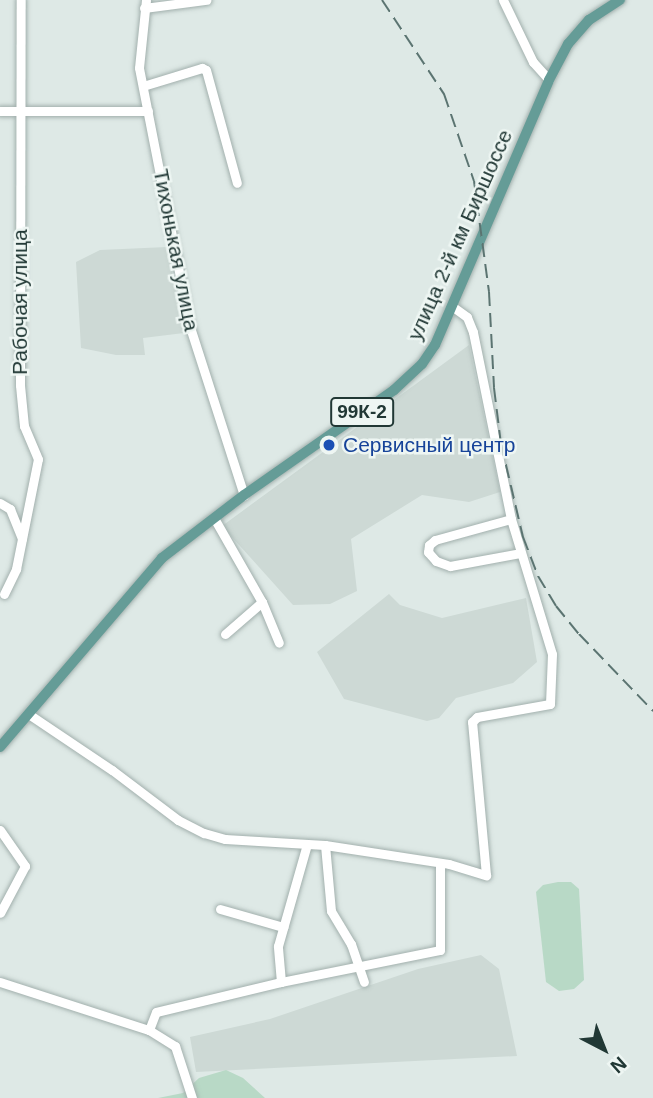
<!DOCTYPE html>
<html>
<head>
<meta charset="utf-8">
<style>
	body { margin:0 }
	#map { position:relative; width:653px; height:1098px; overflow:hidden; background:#dee9e6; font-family:Helvetica,sans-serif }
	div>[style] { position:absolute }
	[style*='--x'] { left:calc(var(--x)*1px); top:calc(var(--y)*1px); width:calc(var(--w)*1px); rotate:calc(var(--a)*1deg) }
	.built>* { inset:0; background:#cdd9d5 }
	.green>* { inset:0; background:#b8d9c6 }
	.roads { filter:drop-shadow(0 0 2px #a2b0ad) drop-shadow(0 0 2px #a2b0ad) }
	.minor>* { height:9px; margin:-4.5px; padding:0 4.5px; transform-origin:4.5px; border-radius:4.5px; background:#fff }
	.major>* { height:10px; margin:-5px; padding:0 5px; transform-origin:5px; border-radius:5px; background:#659c97 }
	.rail>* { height:2px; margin-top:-1px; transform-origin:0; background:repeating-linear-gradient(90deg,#5b7471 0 14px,transparent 0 21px) }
	.dots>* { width:19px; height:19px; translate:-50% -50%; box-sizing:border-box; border:4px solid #eef6f3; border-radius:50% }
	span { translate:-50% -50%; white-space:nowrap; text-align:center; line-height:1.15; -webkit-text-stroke:5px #eef6f3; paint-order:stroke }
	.shield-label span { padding:2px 5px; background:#eef6f3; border:2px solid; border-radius:5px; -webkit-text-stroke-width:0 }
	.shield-label { font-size:19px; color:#213835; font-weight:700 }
	.street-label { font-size:21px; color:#213835 }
	.transit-label { font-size:21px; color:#164399 }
	.left { translate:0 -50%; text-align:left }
	.north { position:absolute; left:569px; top:1014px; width:70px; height:70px; -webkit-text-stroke:5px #eef6f3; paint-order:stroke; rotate:138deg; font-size:19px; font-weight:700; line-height:28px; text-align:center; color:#213835 }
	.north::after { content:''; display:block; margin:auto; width:24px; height:32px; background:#213835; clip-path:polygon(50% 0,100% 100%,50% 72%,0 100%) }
</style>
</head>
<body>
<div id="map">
	<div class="built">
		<div style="clip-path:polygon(167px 247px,184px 333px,143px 338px,145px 355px,116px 355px,81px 348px,76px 262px,100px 250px)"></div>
		<div style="clip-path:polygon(469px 345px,500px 492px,469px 502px,422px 495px,351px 539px,357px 591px,330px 604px,293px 605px,222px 526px)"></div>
		<div style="clip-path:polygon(389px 594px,400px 605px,442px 618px,526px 598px,537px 662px,513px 683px,456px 698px,439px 718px,427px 721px,344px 699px,317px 652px)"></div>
		<div style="clip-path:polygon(481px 955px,499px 969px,517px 1056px,196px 1072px,190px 1037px,270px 1019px,418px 969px)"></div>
	</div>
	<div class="green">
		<div style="clip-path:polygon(558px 882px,571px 882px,579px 889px,584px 980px,574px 989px,559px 991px,546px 982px,536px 892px,543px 885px)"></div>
		<div style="clip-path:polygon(226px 1070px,243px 1078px,265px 1098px,158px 1098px,183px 1093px,199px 1078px)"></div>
	</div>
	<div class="roads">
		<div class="minor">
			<div style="--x:146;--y:0;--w:68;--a:95.9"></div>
			<div style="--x:139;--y:68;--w:261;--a:78.9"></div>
			<div style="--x:189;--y:324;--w:180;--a:72.2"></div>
			<div style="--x:503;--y:0;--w:69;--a:64.2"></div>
			<div style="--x:533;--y:62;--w:24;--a:48"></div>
			<div style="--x:144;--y:8;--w:63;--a:-7.4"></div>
			<div style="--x:143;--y:86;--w:62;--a:-17"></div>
			<div style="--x:202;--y:68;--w:4;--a:27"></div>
			<div style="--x:206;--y:70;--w:117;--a:74.7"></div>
			<div style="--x:0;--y:111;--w:148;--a:0"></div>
			<div style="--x:0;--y:503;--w:12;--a:31"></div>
			<div style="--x:10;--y:509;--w:32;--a:68"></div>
			<div style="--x:214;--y:518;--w:97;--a:60.3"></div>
			<div style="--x:262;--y:602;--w:49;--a:139.1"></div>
			<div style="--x:511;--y:519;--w:79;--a:164.6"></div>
			<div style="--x:435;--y:540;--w:8;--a:140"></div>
			<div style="--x:429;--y:545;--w:7;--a:98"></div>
			<div style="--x:428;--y:552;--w:12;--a:48"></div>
			<div style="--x:436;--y:561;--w:15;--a:20"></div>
			<div style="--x:450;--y:566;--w:71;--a:-10.5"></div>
			<div style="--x:4;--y:594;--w:28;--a:-64"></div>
			<div style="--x:16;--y:569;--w:112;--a:-78.7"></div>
			<div style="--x:38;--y:459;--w:36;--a:-113"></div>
			<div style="--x:24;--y:426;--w:41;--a:-95.6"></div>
			<div style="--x:20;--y:385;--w:385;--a:-89.9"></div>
			<div style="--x:262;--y:602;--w:44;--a:67.5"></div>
			<div style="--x:30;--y:715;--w:99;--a:33.9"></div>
			<div style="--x:112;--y:770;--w:83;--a:37.1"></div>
			<div style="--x:178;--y:820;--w:29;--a:27"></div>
			<div style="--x:204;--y:833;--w:22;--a:16"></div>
			<div style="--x:225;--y:839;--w:100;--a:3.4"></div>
			<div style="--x:325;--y:845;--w:125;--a:8.7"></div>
			<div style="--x:449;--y:864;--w:39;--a:17"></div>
			<div style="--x:486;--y:875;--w:154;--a:-95.2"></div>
			<div style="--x:472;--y:722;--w:7;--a:-45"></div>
			<div style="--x:477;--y:717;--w:74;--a:-10.1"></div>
			<div style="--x:550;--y:704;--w:50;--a:-87.7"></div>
			<div style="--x:552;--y:654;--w:141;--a:-106.9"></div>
			<div style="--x:511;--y:519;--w:191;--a:-101.5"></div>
			<div style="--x:473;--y:332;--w:16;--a:-112"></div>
			<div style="--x:467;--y:317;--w:19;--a:-144"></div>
			<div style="--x:0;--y:830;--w:44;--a:55.2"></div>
			<div style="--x:25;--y:866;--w:53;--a:118"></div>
			<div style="--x:325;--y:845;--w:66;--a:84.8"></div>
			<div style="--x:331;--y:911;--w:39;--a:59"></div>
			<div style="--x:351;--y:944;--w:40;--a:71.1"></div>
			<div style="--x:220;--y:909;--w:66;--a:15.9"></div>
			<div style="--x:0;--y:982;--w:157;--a:17.9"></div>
			<div style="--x:149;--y:1030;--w:31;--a:32"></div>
			<div style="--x:175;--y:1046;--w:55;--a:71.9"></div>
			<div style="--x:281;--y:982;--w:36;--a:-95"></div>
			<div style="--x:278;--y:946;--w:106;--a:-74.1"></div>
			<div style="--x:149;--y:1030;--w:19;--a:-69"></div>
			<div style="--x:156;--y:1012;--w:129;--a:-13.5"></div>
			<div style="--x:281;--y:982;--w:162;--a:-11.4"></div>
			<div style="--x:440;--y:950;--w:87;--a:-90"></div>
		</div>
		<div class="major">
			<div style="--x:0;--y:747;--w:249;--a:-49.4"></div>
			<div style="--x:162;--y:558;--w:103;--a:-37.5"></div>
			<div style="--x:244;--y:495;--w:183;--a:-35"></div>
			<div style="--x:394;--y:390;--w:38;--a:-43"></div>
			<div style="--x:422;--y:364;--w:23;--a:-56"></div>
			<div style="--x:435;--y:345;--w:288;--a:-66.7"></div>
			<div style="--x:549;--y:80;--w:41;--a:-62.2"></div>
			<div style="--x:568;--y:44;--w:32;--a:-49"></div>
			<div style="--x:589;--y:20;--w:37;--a:-33"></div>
		</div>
	</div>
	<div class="rail">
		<div style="--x:382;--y:0;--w:113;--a:56.6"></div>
		<div style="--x:444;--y:94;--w:92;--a:71"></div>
		<div style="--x:474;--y:181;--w:112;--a:82.3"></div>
		<div style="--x:489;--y:292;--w:96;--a:87"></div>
		<div style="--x:494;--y:388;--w:56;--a:82.9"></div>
		<div style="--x:501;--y:444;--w:96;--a:76.7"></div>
		<div style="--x:523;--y:537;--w:42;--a:69"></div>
		<div style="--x:538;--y:576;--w:35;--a:59"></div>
		<div style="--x:556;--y:606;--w:36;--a:51"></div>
		<div style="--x:579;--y:634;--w:107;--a:46.1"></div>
	</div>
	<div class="dots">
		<div style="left:329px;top:445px;background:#1a4fb4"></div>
	</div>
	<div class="shield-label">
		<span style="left:362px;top:412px">99К-2</span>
	</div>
	<div class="street-label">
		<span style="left:460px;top:235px;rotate:-66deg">улица 2-й км Биршоссе</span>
		<span style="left:176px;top:250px;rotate:79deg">Тихонькая улица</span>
		<span style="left:20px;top:302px;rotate:-90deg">Рабочая улица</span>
	</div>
	<div class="transit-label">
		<span class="left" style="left:343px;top:445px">Сервисный центр</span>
	</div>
	<div class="north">N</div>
</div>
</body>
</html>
